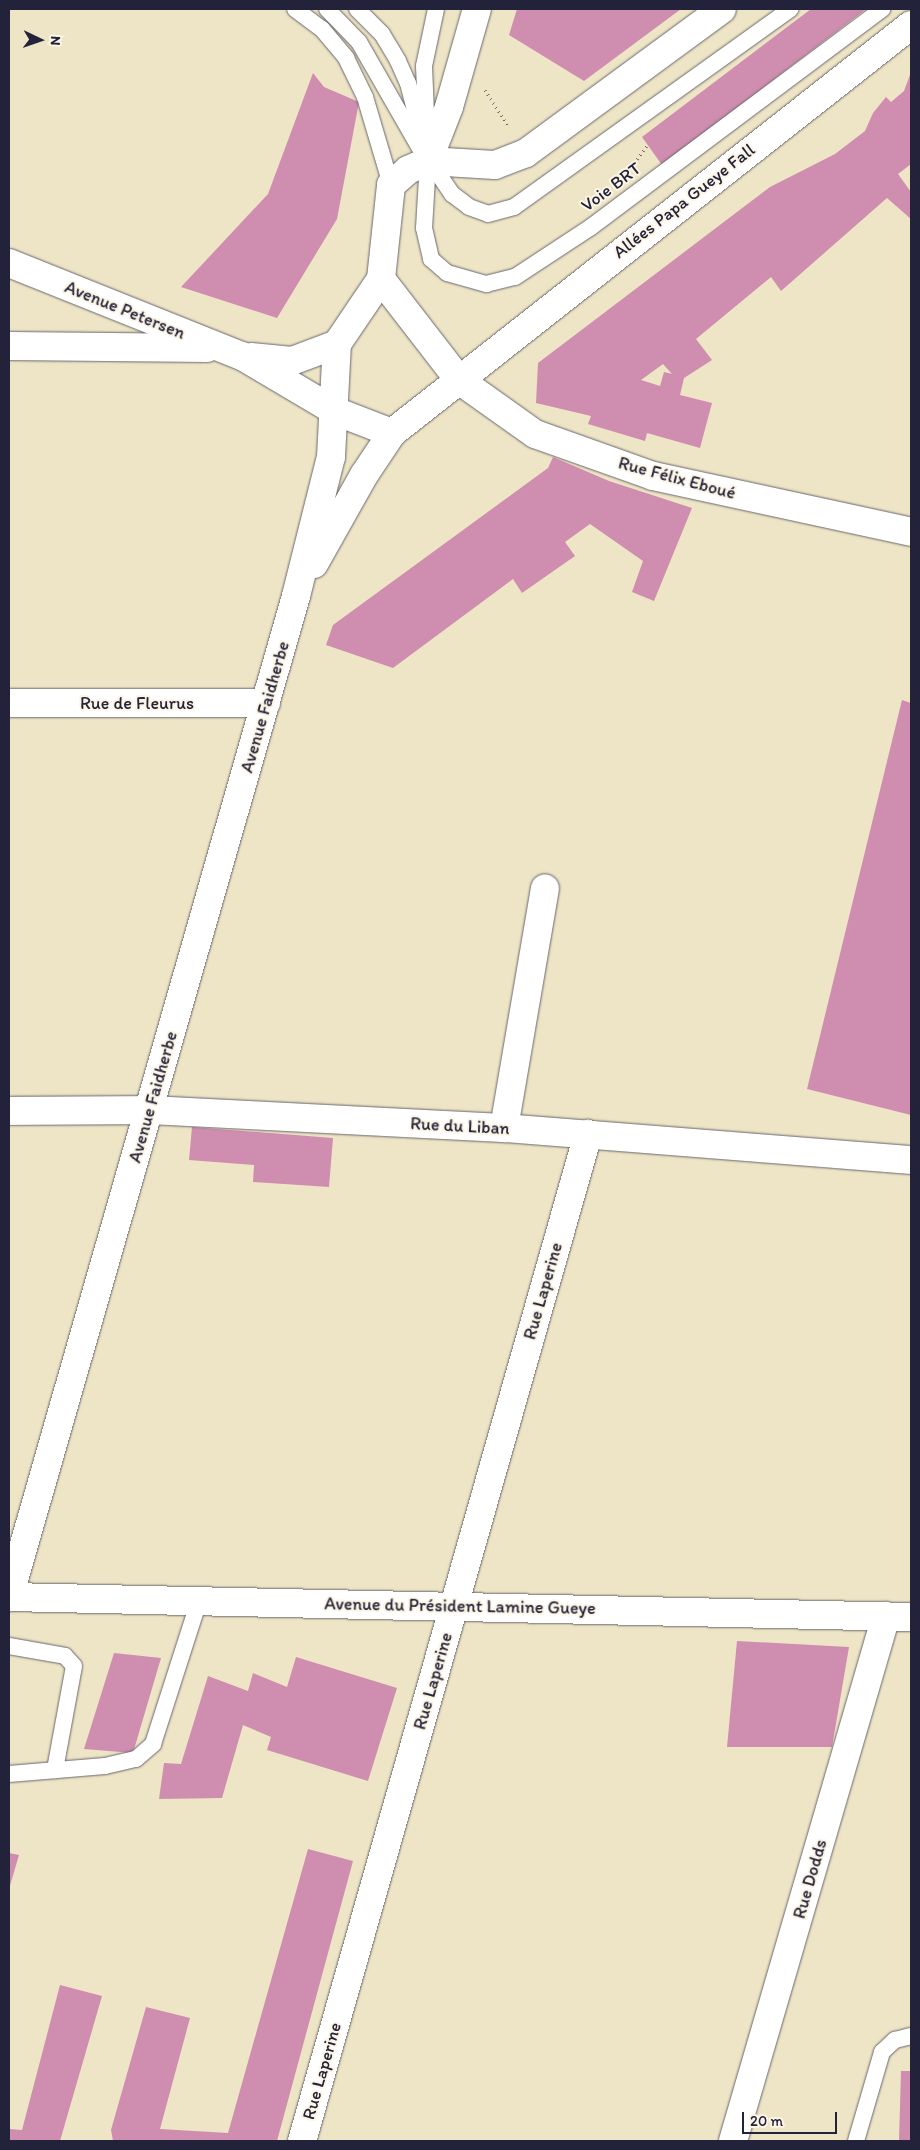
<!DOCTYPE html>
<html>
<head>
<meta charset="utf-8">
<style>
	body { margin:0 }
	#map { position:relative; width:920px; height:2150px; overflow:hidden; background:#eee5c6; font-family:Itim,sans-serif }
	div>[style] { position:absolute }
	[style*='--x'] { left:calc(var(--x)*1px); top:calc(var(--y)*1px); width:calc(var(--w)*1px); rotate:calc(var(--a)*1deg) }
	.building>* { inset:0; background:#cf8daf }
	.path>* { height:3px; margin-top:-1.5px; transform-origin:0; background:repeating-linear-gradient(90deg,#69666c 0 1px,transparent 0 5px) }
	.roads { filter:drop-shadow(0 0 1px #69666c) drop-shadow(0 0 1px #69666c) }
	.service>* { height:16px; margin:-8px; padding:0 8px; transform-origin:8px; border-radius:8px; background:#fff }
	.minor>* { height:28px; margin:-14px; padding:0 14px; transform-origin:14px; border-radius:14px; background:#fff }
	.tertiary>* { height:28px; margin:-14px; padding:0 14px; transform-origin:14px; border-radius:14px; background:#fff }
	.primary>* { height:28px; margin:-14px; padding:0 14px; transform-origin:14px; border-radius:14px; background:#fff }
	span { translate:-50% -50%; white-space:nowrap; text-align:center; line-height:1.15; -webkit-text-stroke:4px #fcf5e5; paint-order:stroke }
	.street-label { font-size:18px; color:#22223b }
	.frame { position:absolute; inset:0; border:10px solid #22223b; pointer-events:none }
	.north { position:absolute; left:15px; top:15px; width:50px; height:50px; -webkit-text-stroke:4px #fcf5e5; paint-order:stroke; rotate:93deg; font-size:14px; font-weight:700; line-height:20px; text-align:center; color:#22223b }
	.north::after { content:''; display:block; margin:auto; width:18px; height:22px; background:#22223b; clip-path:polygon(50% 0,100% 100%,50% 72%,0 100%) }
	.scale { position:absolute; left:742px; top:2112px; width:95px; height:22px; box-sizing:border-box; border:2px solid #22223b; border-top:0; padding-left:6px; font-size:15px; line-height:18px; white-space:nowrap; color:#22223b; -webkit-text-stroke:4px #fcf5e5; paint-order:stroke }
</style>
</head>
<body>
<div id="map">
	<div class="building">
		<div style="clip-path:polygon(517px 9px,681px 9px,584px 81px,509px 35px)"></div>
		<div style="clip-path:polygon(811px 9px,866px 9px,662px 165px,642px 137px)"></div>
		<div style="clip-path:polygon(evenodd,911px 72px,911px 164px,898px 174px,911px 192px,911px 219px,887px 198px,781px 291px,771px 277px,696px 339px,712px 360px,684px 378px,680px 395px,712px 403px,700px 448px,647px 433px,645px 441px,588px 424px,591px 416px,536px 403px,538px 363px,770px 187px,835px 154px,865px 131px,873px 113px,886px 97px,891px 102px,904px 91px,911px 72px,663px 364px,672px 374px,664px 372px,660px 386px,641px 380px,663px 364px)"></div>
		<div style="clip-path:polygon(313px 73px,324px 87px,359px 102px,337px 219px,277px 318px,181px 287px,268px 194px)"></div>
		<div style="clip-path:polygon(553px 457px,609px 481px,692px 508px,654px 601px,632px 592px,643px 561px,590px 524px,565px 542px,575px 556px,522px 593px,513px 579px,393px 668px,326px 645px,333px 625px,548px 468px)"></div>
		<div style="clip-path:polygon(902px 700px,911px 703px,911px 1115px,807px 1089px)"></div>
		<div style="clip-path:polygon(192px 1127px,333px 1138px,329px 1187px,253px 1182px,254px 1165px,189px 1160px)"></div>
		<div style="clip-path:polygon(737px 1641px,849px 1647px,832px 1747px,727px 1747px)"></div>
		<div style="clip-path:polygon(114px 1653px,161px 1658px,133px 1753px,84px 1749px)"></div>
		<div style="clip-path:polygon(296px 1657px,397px 1688px,368px 1781px,267px 1750px,271px 1737px,243px 1725px,222px 1798px,159px 1799px,164px 1763px,181px 1764px,208px 1676px,248px 1691px,253px 1673px,287px 1687px)"></div>
		<div style="clip-path:polygon(308px 1849px,353px 1861px,277px 2141px,113px 2141px,111px 2130px,146px 2007px,190px 2018px,160px 2129px,228px 2133px)"></div>
		<div style="clip-path:polygon(9px 1853px,19px 1855px,9px 1889px)"></div>
		<div style="clip-path:polygon(60px 1985px,102px 1996px,60px 2141px,9px 2141px,9px 2129px,22px 2130px)"></div>
		<div style="clip-path:polygon(901px 2071px,911px 2071px,911px 2141px,899px 2141px)"></div>
	</div>
	<div class="path">
		<div style="--x:485;--y:90;--w:44;--a:57"></div>
		<div style="--x:637;--y:159;--w:17;--a:-54"></div>
	</div>
	<div class="roads">
		<div class="service">
			<div style="--x:295;--y:9;--w:34;--a:37"></div>
			<div style="--x:322;--y:29;--w:38;--a:50"></div>
			<div style="--x:346;--y:58;--w:43;--a:64"></div>
			<div style="--x:365;--y:97;--w:92;--a:73.5"></div>
			<div style="--x:327;--y:9;--w:46;--a:45.9"></div>
			<div style="--x:359;--y:42;--w:135;--a:60.2"></div>
			<div style="--x:357;--y:9;--w:35;--a:45"></div>
			<div style="--x:382;--y:34;--w:31;--a:59"></div>
			<div style="--x:398;--y:61;--w:24;--a:66"></div>
			<div style="--x:408;--y:83;--w:44;--a:75.7"></div>
			<div style="--x:436;--y:9;--w:58;--a:101.9"></div>
			<div style="--x:424;--y:66;--w:95;--a:87.6"></div>
			<div style="--x:428;--y:161;--w:67;--a:93.4"></div>
			<div style="--x:424;--y:228;--w:32;--a:77"></div>
			<div style="--x:431;--y:259;--w:21;--a:41"></div>
			<div style="--x:447;--y:273;--w:41;--a:15.8"></div>
			<div style="--x:486;--y:284;--w:30;--a:-14"></div>
			<div style="--x:515;--y:277;--w:91;--a:-33.3"></div>
			<div style="--x:591;--y:227;--w:364;--a:-36.8"></div>
			<div style="--x:427;--y:157;--w:45;--a:56"></div>
			<div style="--x:452;--y:194;--w:21;--a:37"></div>
			<div style="--x:469;--y:207;--w:20;--a:20"></div>
			<div style="--x:488;--y:214;--w:27;--a:-15"></div>
			<div style="--x:514;--y:207;--w:340;--a:-35.6"></div>
			<div style="--x:9;--y:1646;--w:57;--a:10.1"></div>
			<div style="--x:65;--y:1656;--w:13;--a:48"></div>
			<div style="--x:74;--y:1666;--w:106;--a:100.4"></div>
			<div style="--x:9;--y:1774;--w:96;--a:-4.8"></div>
			<div style="--x:105;--y:1766;--w:32;--a:-13"></div>
			<div style="--x:136;--y:1759;--w:23;--a:-41"></div>
			<div style="--x:153;--y:1744;--w:150;--a:-72.2"></div>
			<div style="--x:856;--y:2141;--w:93;--a:-73.7"></div>
			<div style="--x:882;--y:2052;--w:18;--a:-43"></div>
			<div style="--x:895;--y:2040;--w:16;--a:-14"></div>
		</div>
		<div class="minor">
			<div style="--x:428;--y:161;--w:58;--a:-68.7"></div>
			<div style="--x:449;--y:107;--w:102;--a:-74.1"></div>
			<div style="--x:9;--y:263;--w:251;--a:21.8"></div>
			<div style="--x:242;--y:356;--w:108;--a:30.6"></div>
			<div style="--x:9;--y:346;--w:198;--a:0.6"></div>
			<div style="--x:251;--y:357;--w:41;--a:5.6"></div>
			<div style="--x:292;--y:361;--w:48;--a:-20.7"></div>
			<div style="--x:459;--y:380;--w:93;--a:35.4"></div>
			<div style="--x:535;--y:434;--w:125;--a:19.6"></div>
			<div style="--x:653;--y:476;--w:264;--a:12.2"></div>
			<div style="--x:9;--y:703;--w:257;--a:0"></div>
			<div style="--x:9;--y:1111;--w:140;--a:-0.4"></div>
			<div style="--x:504;--y:1128;--w:243;--a:-80.3"></div>
			<div style="--x:302;--y:2141;--w:1047;--a:-74.14"></div>
			<div style="--x:733;--y:2141;--w:547;--a:-73.75"></div>
		</div>
		<div class="tertiary">
			<div style="--x:381;--y:279;--w:128;--a:52.3"></div>
			<div style="--x:335;--y:411;--w:61;--a:21.1"></div>
			<div style="--x:314;--y:564;--w:102;--a:-60.7"></div>
			<div style="--x:364;--y:475;--w:50;--a:-56.3"></div>
			<div style="--x:392;--y:433;--w:660;--a:-38.17"></div>
			<div style="--x:149;--y:1110;--w:355;--a:2.9"></div>
			<div style="--x:504;--y:1128;--w:408;--a:4.5"></div>
			<div style="--x:9;--y:1597;--w:1041;--a:-74"></div>
			<div style="--x:296;--y:596;--w:143;--a:-75.9"></div>
			<div style="--x:331;--y:457;--w:113;--a:-87"></div>
			<div style="--x:337;--y:344;--w:78;--a:-55.9"></div>
			<div style="--x:381;--y:279;--w:95;--a:-83.9"></div>
			<div style="--x:391;--y:185;--w:23;--a:-41"></div>
			<div style="--x:408;--y:170;--w:22;--a:-24"></div>
			<div style="--x:428;--y:161;--w:67;--a:3.4"></div>
			<div style="--x:495;--y:165;--w:33;--a:-21"></div>
			<div style="--x:526;--y:153;--w:243;--a:-36.3"></div>
		</div>
		<div class="primary">
			<div style="--x:9;--y:1597;--w:902;--a:1.27"></div>
		</div>
	</div>
	<div class="street-label">
		<span style="left:611px;top:187px;rotate:-37deg">Voie BRT</span>
		<span style="left:684px;top:201px;rotate:-38deg">Allées Papa Gueye Fall</span>
		<span style="left:125px;top:310px;rotate:22deg">Avenue Petersen</span>
		<span style="left:677px;top:478px;rotate:15deg">Rue Félix Eboué</span>
		<span style="left:137px;top:703px">Rue de Fleurus</span>
		<span style="left:265px;top:707px;rotate:-74deg">Avenue Faidherbe</span>
		<span style="left:153px;top:1097px;rotate:-74deg">Avenue Faidherbe</span>
		<span style="left:460px;top:1126px;rotate:3deg">Rue du Liban</span>
		<span style="left:543px;top:1291px;rotate:-74deg">Rue Laperine</span>
		<span style="left:460px;top:1606px;rotate:1deg">Avenue du Président Lamine Gueye</span>
		<span style="left:433px;top:1681px;rotate:-74deg">Rue Laperine</span>
		<span style="left:810px;top:1879px;rotate:-74deg">Rue Dodds</span>
		<span style="left:322px;top:2071px;rotate:-74deg">Rue Laperine</span>
	</div>
	<div class="frame"></div>
	<div class="north">N</div>
	<div class="scale">20 m</div>
</div>
</body>
</html>
